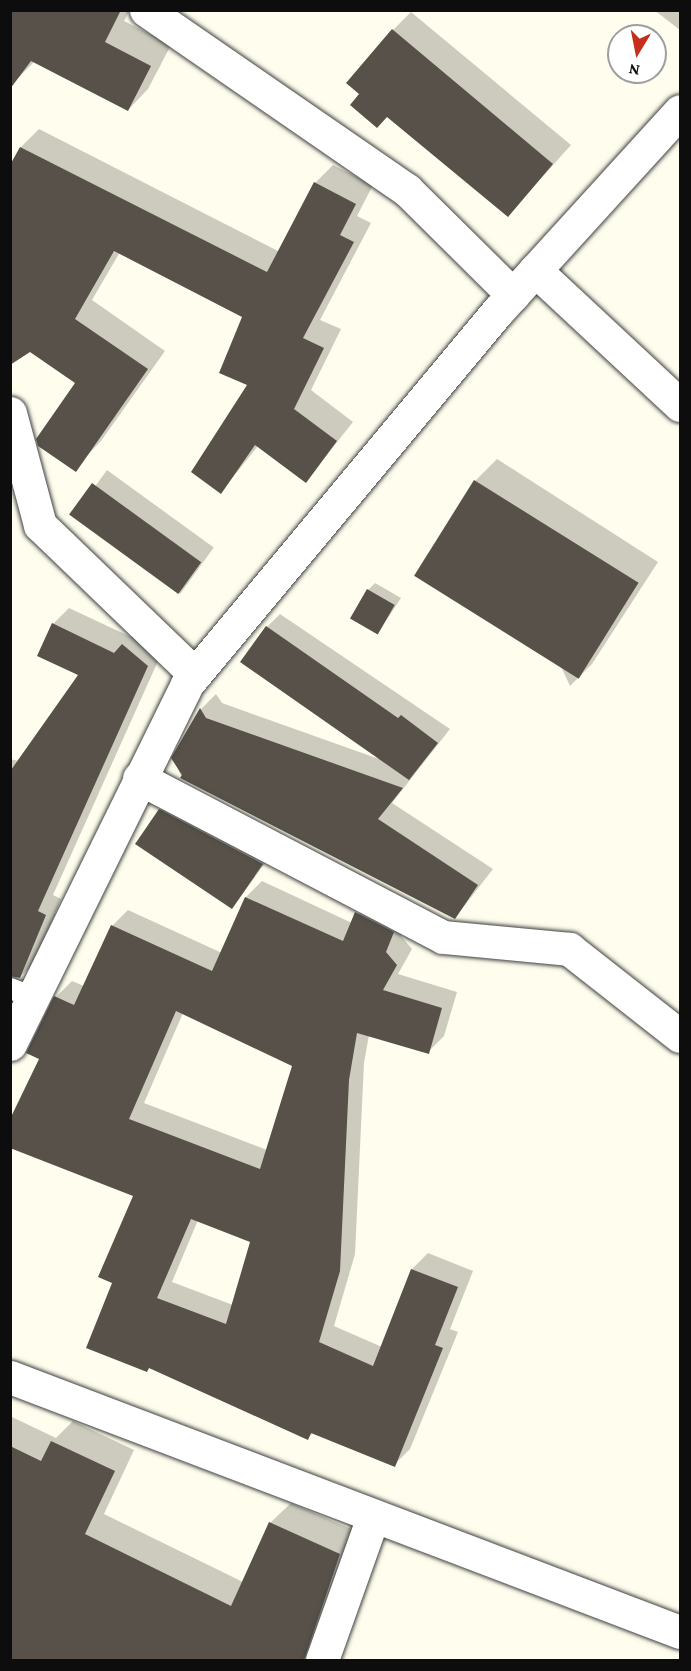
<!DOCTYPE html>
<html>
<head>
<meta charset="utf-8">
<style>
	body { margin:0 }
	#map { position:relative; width:691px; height:1671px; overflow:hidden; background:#fffeee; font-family:"Crimson Pro",serif }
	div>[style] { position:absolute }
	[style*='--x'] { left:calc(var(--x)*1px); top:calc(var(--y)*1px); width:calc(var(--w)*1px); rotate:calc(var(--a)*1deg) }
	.shadow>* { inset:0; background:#0003; transform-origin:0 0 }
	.building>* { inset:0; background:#575149; transform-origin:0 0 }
	.roads { filter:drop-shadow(0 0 2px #404040) drop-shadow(0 0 2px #404040) }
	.service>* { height:21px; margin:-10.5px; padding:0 10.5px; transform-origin:10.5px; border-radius:10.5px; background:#fff }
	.minor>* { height:33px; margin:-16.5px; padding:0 16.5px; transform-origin:16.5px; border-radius:16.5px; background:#fff }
	.tertiary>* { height:33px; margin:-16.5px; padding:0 16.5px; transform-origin:16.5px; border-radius:16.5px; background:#fff }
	span { translate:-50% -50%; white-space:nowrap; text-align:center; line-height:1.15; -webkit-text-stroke:6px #fff; paint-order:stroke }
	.frame { position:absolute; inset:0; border:12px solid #0d0d0d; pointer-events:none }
	.north { position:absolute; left:607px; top:24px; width:60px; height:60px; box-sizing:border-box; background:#fff; border:2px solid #9e9e9e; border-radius:50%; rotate:190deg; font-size:16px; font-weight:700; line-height:24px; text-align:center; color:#0d0d0d }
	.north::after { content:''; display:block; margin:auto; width:21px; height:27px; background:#c62f1c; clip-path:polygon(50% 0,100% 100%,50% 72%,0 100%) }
</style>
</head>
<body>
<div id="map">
	<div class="shadow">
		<div style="clip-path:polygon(10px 10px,130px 10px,124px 21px,171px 45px,148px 89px,128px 110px,35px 61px,14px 82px)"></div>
		<div style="clip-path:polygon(654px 10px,680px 10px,680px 30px)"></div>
		<div style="clip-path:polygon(411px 12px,571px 145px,508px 215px,361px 93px,393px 30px)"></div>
		<div style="clip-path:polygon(39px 129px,280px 252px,315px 183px,333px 165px,373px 185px,357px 216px,371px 223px,320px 320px,341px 329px,311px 390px,353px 422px,306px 481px,258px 446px,221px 492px,250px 385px,244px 317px,120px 252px,92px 300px,165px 351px,101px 441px,84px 459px,77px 382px,10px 169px,21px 147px)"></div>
		<div style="clip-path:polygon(497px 459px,658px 562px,592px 664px,570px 686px,475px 481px)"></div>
		<div style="left:107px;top:470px;width:132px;height:57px;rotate:36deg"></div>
		<div style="clip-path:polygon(375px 583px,401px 598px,378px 633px,368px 590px)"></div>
		<div style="clip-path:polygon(69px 608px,131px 637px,139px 629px,163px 650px,53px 895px,61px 899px,36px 961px,20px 977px,15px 976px,25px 985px,10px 1016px,10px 759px,19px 761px,80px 674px,53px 624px)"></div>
		<div style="clip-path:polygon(280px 614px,450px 729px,392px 803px,493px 869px,455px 918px,182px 778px,173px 758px,201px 709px,216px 694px,222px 703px,379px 759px,267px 627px)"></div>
		<div style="clip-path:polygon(173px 797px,275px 850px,232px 908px,160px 810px)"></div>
		<div style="clip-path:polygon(evenodd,262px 881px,352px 923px,372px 897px,409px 916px,401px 936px,412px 949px,398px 974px,457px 992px,444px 1036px,428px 1052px,369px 1035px,364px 1063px,355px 1254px,334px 1326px,382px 1347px,412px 1269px,428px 1253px,473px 1271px,450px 1329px,458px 1332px,410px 1449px,394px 1465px,314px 1432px,308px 1438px,150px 1367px,147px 1370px,114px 1282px,135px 1195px,41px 1058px,56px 997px,72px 981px,84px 986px,112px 926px,128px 910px,222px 953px,246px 897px,262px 881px,183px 1013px,294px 1065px,267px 1150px,144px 1103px,183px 1013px,262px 881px,198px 1220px,252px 1241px,233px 1305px,172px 1282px,198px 1220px)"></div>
		<div style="clip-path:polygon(12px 1417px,56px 1438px,73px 1421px,134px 1450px,104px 1514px,243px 1582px,270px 1523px,291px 1503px,360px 1533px,315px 1660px,10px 1660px)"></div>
	</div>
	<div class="building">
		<div style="clip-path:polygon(10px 10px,121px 10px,105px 42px,151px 66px,128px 111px,31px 61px,10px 89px)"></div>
		<div style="clip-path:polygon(392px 29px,553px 164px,508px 217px,387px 117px,377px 128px,350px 105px,359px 94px,346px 83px)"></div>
		<div style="clip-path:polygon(20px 147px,267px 272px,314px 182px,356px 204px,340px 235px,354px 242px,303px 338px,324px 348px,294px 409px,337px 441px,306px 483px,255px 445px,221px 494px,191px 472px,247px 385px,219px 373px,242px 317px,114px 251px,75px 319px,148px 369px,76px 472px,38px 446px,36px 439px,75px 383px,30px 352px,10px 365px,10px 165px)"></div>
		<div style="left:474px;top:480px;width:194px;height:113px;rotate:32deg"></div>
		<div style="left:92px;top:483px;width:135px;height:39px;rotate:36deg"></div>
		<div style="left:367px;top:589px;width:32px;height:34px;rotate:30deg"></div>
		<div style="clip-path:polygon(52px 623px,114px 653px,122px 644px,148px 666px,38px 911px,46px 915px,20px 978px,10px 976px,11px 770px,78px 675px,37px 656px)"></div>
		<div style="clip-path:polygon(266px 626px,398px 718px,401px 715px,438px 743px,409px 780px,240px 662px)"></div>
		<div style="clip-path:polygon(200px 708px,206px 718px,403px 788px,378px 819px,478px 885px,455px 919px,180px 778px,182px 775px,171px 758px)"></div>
		<div style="clip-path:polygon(159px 809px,263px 864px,232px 909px,135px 844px)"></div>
		<div style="clip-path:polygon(evenodd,245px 897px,343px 941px,355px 912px,394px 932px,386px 952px,397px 965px,383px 990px,442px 1008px,429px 1054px,357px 1033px,349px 1080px,340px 1271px,319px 1342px,373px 1366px,411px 1269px,458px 1287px,435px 1345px,443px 1348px,395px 1467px,311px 1433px,308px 1440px,149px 1368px,147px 1372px,86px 1348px,112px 1283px,98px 1277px,133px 1196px,10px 1148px,10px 1119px,39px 1059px,26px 1053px,54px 996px,74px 1005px,111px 925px,212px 971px,245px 897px,176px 1011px,292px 1066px,260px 1169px,129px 1119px,176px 1011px,245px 897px,191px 1219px,250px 1242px,226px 1324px,157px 1298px,191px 1219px)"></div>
		<div style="clip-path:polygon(51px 1441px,115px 1471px,85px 1534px,231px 1606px,269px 1522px,340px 1554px,304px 1660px,10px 1660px,10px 1446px,41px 1461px)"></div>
	</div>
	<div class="roads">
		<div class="service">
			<div style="--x:10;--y:988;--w:26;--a:21"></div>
		</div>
		<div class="minor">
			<div style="--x:146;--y:10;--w:317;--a:34.6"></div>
			<div style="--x:407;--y:190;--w:149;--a:44.7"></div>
			<div style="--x:535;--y:270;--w:198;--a:43"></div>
			<div style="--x:10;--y:413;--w:116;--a:75"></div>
			<div style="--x:40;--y:525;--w:215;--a:43.9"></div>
			<div style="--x:139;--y:778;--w:343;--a:27.6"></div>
			<div style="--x:443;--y:937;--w:127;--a:5.4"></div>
			<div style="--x:569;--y:949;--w:141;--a:38.1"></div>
			<div style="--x:10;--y:1044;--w:401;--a:-63.8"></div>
			<div style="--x:187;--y:684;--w:486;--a:-50.2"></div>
			<div style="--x:498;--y:311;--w:270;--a:-47.7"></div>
			<div style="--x:322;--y:1660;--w:152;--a:-70.4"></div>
		</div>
		<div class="tertiary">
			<div style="--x:10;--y:1377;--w:717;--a:20.84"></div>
		</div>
	</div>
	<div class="frame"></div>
	<div class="north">N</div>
</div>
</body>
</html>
